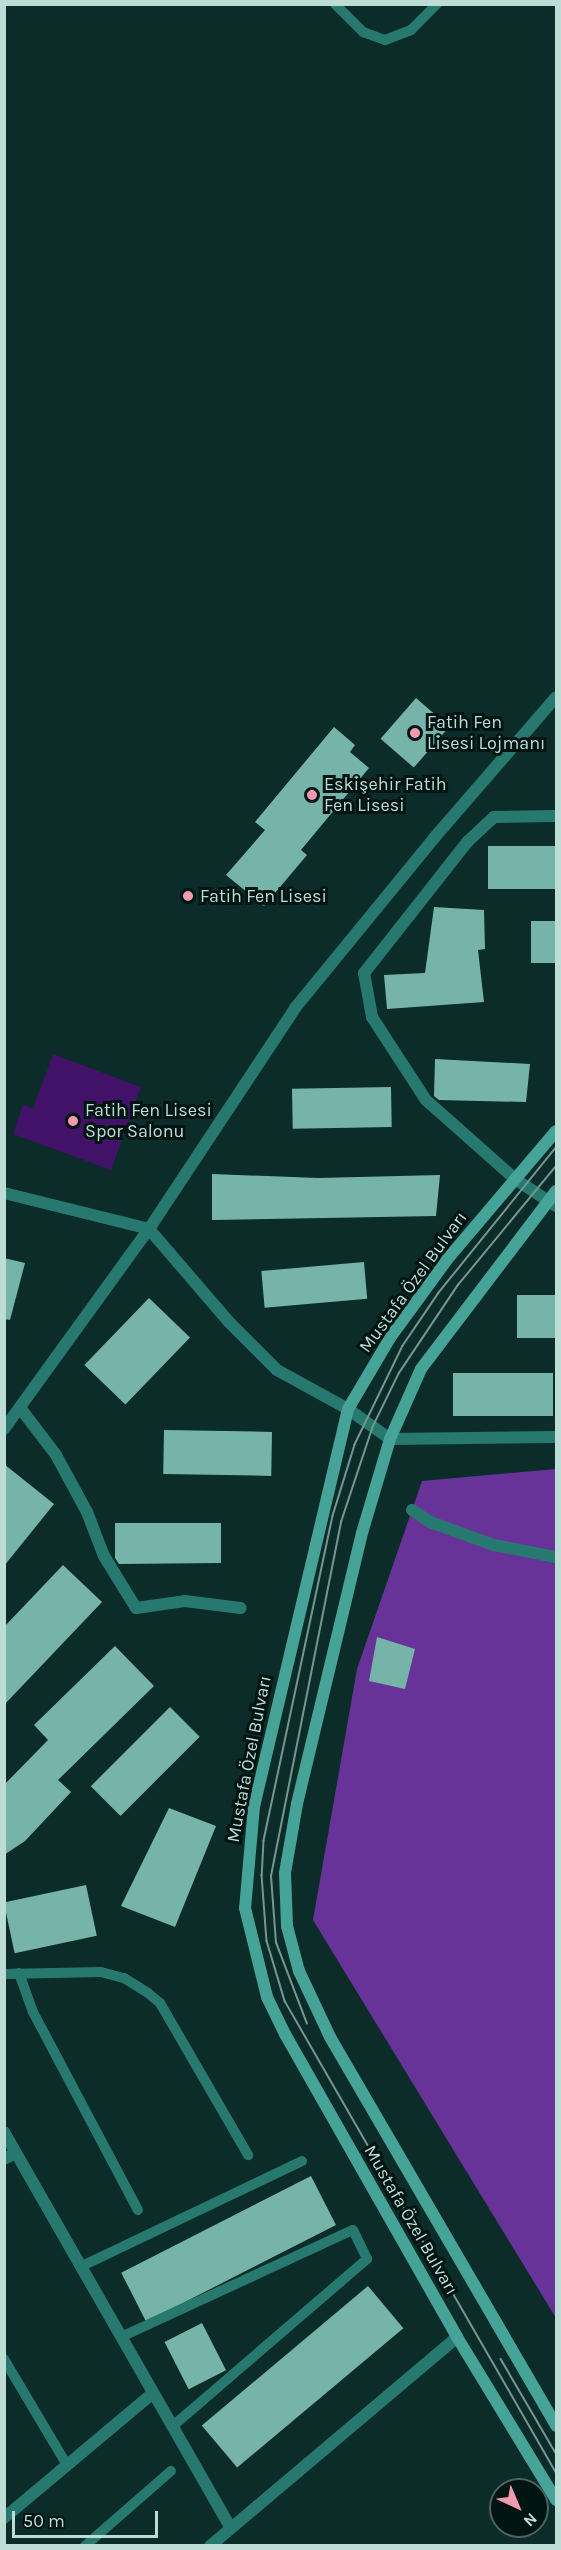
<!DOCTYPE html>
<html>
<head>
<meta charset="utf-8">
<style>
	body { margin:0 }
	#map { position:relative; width:561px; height:2550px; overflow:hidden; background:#0b2c28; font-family:Karla,sans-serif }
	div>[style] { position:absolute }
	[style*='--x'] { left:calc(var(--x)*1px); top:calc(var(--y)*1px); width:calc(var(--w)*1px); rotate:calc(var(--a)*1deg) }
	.green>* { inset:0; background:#411268 }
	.forest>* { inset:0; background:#673399 }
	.building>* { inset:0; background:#76b4aa; transform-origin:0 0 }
	.service>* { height:10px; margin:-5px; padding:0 5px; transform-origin:5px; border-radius:5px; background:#27796f }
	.minor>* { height:12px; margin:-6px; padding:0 6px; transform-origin:6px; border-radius:6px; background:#27796f }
	.tertiary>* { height:12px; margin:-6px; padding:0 6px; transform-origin:6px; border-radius:6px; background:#27796f }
	.secondary>* { height:12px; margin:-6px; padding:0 6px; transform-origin:6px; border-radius:6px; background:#46a397 }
	.tram>* { height:1.5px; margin:-0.75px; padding:0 0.75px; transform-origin:0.75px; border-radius:0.75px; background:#769690 }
	.dots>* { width:16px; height:16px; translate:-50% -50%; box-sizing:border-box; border:3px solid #001411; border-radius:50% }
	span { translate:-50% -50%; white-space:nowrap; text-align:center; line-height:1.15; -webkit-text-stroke:6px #001411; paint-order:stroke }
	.poi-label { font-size:18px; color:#bedcd6 }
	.left { translate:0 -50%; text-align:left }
	.street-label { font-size:18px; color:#bedcd6 }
	.frame { position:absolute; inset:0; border:6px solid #bedcd6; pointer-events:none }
	.north { position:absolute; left:489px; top:2478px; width:60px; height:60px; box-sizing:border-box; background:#001411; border:2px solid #4c6460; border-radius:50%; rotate:136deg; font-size:16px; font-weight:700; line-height:24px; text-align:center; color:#bedcd6 }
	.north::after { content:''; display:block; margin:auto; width:21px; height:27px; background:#f29ab0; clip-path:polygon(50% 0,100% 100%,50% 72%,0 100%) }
	.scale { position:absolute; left:12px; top:2511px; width:146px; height:27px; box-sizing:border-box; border:3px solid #bedcd6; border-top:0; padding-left:8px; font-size:18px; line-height:21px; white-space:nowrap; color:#bedcd6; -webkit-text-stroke:4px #001411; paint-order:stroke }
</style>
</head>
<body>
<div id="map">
	<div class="green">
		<div style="clip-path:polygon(53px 1054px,141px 1087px,111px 1170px,13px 1134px,23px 1105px,33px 1108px)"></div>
	</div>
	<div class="forest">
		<div style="clip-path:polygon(556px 1469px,556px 2318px,313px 1920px,357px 1669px,422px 1481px)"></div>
	</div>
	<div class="building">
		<div style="left:416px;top:698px;width:44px;height:54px;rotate:41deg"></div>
		<div style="clip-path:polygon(334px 727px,355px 745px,350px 752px,369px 768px,301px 850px,307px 855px,264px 906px,226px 875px,265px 830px,255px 822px)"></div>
		<div style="left:556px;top:846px;width:43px;height:68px;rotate:90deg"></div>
		<div style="clip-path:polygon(434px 907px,484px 910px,485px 949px,478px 950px,484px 1002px,387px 1009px,384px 975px,425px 973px)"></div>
		<div style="left:531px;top:921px;width:25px;height:42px"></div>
		<div style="clip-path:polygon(435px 1059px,530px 1064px,526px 1102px,439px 1100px,434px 1096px)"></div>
		<div style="left:391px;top:1087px;width:40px;height:99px;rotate:89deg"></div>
		<div style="clip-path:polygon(212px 1174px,318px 1178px,440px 1175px,436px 1216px,212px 1220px)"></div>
		<div style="clip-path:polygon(4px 1258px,25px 1263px,10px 1320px,4px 1319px)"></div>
		<div style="left:364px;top:1262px;width:37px;height:103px;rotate:85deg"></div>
		<div style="left:517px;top:1295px;width:39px;height:43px"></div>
		<div style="left:149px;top:1298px;width:57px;height:93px;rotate:44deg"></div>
		<div style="left:453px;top:1373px;width:100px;height:43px"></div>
		<div style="left:164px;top:1430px;width:108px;height:44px;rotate:1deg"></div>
		<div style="clip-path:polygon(4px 1464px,54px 1504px,4px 1566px)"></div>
		<div style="clip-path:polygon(115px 1523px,221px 1523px,221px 1563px,119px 1564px,115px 1558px)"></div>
		<div style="clip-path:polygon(63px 1565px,102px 1602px,4px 1705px,4px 1627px)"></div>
		<div style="clip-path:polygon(377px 1637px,415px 1649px,405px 1689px,369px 1681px)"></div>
		<div style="clip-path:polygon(115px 1646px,154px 1686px,58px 1780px,71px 1792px,25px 1841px,4px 1855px,4px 1785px,48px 1740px,34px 1725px)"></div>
		<div style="left:170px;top:1707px;width:42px;height:112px;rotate:45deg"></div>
		<div style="clip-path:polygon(169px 1808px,216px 1826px,175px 1927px,121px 1906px)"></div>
		<div style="left:86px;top:1885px;width:52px;height:84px;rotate:78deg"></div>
		<div style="left:311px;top:2176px;width:55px;height:213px;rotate:63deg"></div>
		<div style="left:368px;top:2286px;width:55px;height:217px;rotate:50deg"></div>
		<div style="left:202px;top:2323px;width:53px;height:42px;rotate:63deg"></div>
	</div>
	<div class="service">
		<div style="--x:335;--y:4;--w:40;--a:45"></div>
		<div style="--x:363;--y:32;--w:23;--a:20"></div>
		<div style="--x:385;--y:40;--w:28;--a:-21"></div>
		<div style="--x:411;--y:30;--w:37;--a:-45"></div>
		<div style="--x:19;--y:1973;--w:41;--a:70.3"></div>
		<div style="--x:33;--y:2012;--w:224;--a:62.1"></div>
		<div style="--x:4;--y:1974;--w:97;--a:-1.2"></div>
		<div style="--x:101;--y:1972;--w:24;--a:15"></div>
		<div style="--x:124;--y:1978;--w:28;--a:32"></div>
		<div style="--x:148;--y:1993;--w:16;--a:40"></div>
		<div style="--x:160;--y:2003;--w:176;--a:59.9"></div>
		<div style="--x:80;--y:2267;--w:246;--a:-25.5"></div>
		<div style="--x:121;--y:2337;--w:255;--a:-24.8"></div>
		<div style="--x:353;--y:2230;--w:32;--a:64"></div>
		<div style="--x:367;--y:2259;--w:257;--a:139.3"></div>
		<div style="--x:4;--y:2359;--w:123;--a:59.3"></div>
		<div style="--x:85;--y:2546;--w:114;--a:-41.1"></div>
	</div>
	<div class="minor">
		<div style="--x:556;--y:816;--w:62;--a:179.1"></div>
		<div style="--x:494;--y:817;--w:35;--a:137"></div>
		<div style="--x:468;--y:841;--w:168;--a:128.2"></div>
		<div style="--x:364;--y:973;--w:45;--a:79.7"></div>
		<div style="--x:372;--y:1017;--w:99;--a:57"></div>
		<div style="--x:426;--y:1100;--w:119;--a:41.6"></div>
		<div style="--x:515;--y:1179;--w:49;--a:33.4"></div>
		<div style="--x:4;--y:1193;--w:149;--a:13.9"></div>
		<div style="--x:149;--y:1229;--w:121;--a:49.3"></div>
		<div style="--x:228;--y:1321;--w:69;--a:45"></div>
		<div style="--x:277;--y:1370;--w:81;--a:28.8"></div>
		<div style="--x:348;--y:1409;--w:52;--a:35.5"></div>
		<div style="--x:390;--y:1439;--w:166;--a:-0.7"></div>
		<div style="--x:21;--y:1409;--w:58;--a:52.7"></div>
		<div style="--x:56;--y:1455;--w:65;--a:61.5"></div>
		<div style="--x:87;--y:1512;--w:47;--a:68.9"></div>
		<div style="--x:104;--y:1556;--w:61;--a:58.4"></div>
		<div style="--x:136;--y:1608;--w:49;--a:-8.1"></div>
		<div style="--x:185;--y:1601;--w:56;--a:7.1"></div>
		<div style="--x:412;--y:1510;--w:22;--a:34"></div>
		<div style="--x:430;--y:1522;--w:68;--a:19.8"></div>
		<div style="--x:494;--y:1545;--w:63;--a:11"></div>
		<div style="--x:4;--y:2132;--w:456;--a:60.2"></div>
		<div style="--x:4;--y:2159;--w:13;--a:-27"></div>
		<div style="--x:4;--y:2518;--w:194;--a:-40"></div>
		<div style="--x:210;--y:2546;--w:324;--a:-40.2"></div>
	</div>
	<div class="tertiary">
		<div style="--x:4;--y:1429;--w:247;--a:-54.1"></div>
		<div style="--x:149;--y:1229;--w:265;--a:-56.5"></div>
		<div style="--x:295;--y:1008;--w:220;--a:-50.7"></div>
		<div style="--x:434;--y:838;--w:186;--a:-49.1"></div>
	</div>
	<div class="secondary">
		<div style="--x:556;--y:1131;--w:165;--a:130.3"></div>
		<div style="--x:449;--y:1257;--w:100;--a:126.1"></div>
		<div style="--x:390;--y:1338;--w:82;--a:120.6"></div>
		<div style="--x:348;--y:1409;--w:408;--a:103.3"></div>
		<div style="--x:254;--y:1806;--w:102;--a:95"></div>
		<div style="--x:245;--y:1908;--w:92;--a:76.1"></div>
		<div style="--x:267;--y:1997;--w:41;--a:64.1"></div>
		<div style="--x:285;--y:2034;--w:348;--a:60.4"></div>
		<div style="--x:457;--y:2337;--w:191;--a:58.7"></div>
		<div style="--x:556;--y:1191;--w:223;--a:127.2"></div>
		<div style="--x:421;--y:1369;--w:77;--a:113.9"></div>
		<div style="--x:390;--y:1439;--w:98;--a:106.6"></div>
		<div style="--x:362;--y:1533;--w:279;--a:103.5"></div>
		<div style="--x:297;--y:1804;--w:70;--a:99.9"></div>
		<div style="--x:285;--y:1873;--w:53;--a:87.8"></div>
		<div style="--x:287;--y:1926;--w:47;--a:75.1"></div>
		<div style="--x:299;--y:1971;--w:73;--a:64.8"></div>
		<div style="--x:330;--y:2037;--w:450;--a:59.8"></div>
	</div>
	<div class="tram">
		<div style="--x:556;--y:1148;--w:186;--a:128.9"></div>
		<div style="--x:439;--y:1293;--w:64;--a:124.2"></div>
		<div style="--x:403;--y:1346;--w:110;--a:115.9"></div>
		<div style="--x:355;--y:1445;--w:74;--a:107.2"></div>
		<div style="--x:333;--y:1516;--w:332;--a:102"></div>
		<div style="--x:264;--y:1841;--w:34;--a:93"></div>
		<div style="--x:262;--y:1875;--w:66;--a:85.7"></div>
		<div style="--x:267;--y:1941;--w:63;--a:73.3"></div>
		<div style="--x:285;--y:2001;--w:543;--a:60.09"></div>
		<div style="--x:307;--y:2024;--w:87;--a:-110.9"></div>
		<div style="--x:276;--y:1943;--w:67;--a:-94.3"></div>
		<div style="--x:271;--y:1876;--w:361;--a:-78.8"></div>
		<div style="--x:341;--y:1522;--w:101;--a:-71.6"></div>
		<div style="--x:373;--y:1426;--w:59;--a:-63.9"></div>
		<div style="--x:399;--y:1373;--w:106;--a:-56.2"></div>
		<div style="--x:458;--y:1285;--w:154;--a:-50.5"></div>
		<div style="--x:501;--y:2359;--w:109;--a:59.7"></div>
	</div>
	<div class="dots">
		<div style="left:415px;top:733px;background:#f29ab0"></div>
		<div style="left:312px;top:795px;background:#f29ab0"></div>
		<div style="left:188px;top:896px;background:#f29ab0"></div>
		<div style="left:73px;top:1121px;background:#f29ab0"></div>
	</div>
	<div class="poi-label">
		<span class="left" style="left:427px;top:733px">Fatih Fen<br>Lisesi Lojmanı</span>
		<span class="left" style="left:324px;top:795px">Eskişehir Fatih<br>Fen Lisesi</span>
		<span class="left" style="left:200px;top:896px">Fatih Fen Lisesi</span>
		<span class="left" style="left:85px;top:1121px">Fatih Fen Lisesi<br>Spor Salonu</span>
	</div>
	<div class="street-label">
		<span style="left:413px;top:1282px;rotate:-54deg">Mustafa Özel Bulvarı</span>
		<span style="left:249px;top:1759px;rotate:-79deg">Mustafa Özel Bulvarı</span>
		<span style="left:411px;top:2220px;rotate:60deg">Mustafa Özel Bulvarı</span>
	</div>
	<div class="frame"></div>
	<div class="north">N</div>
	<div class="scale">50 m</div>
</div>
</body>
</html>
